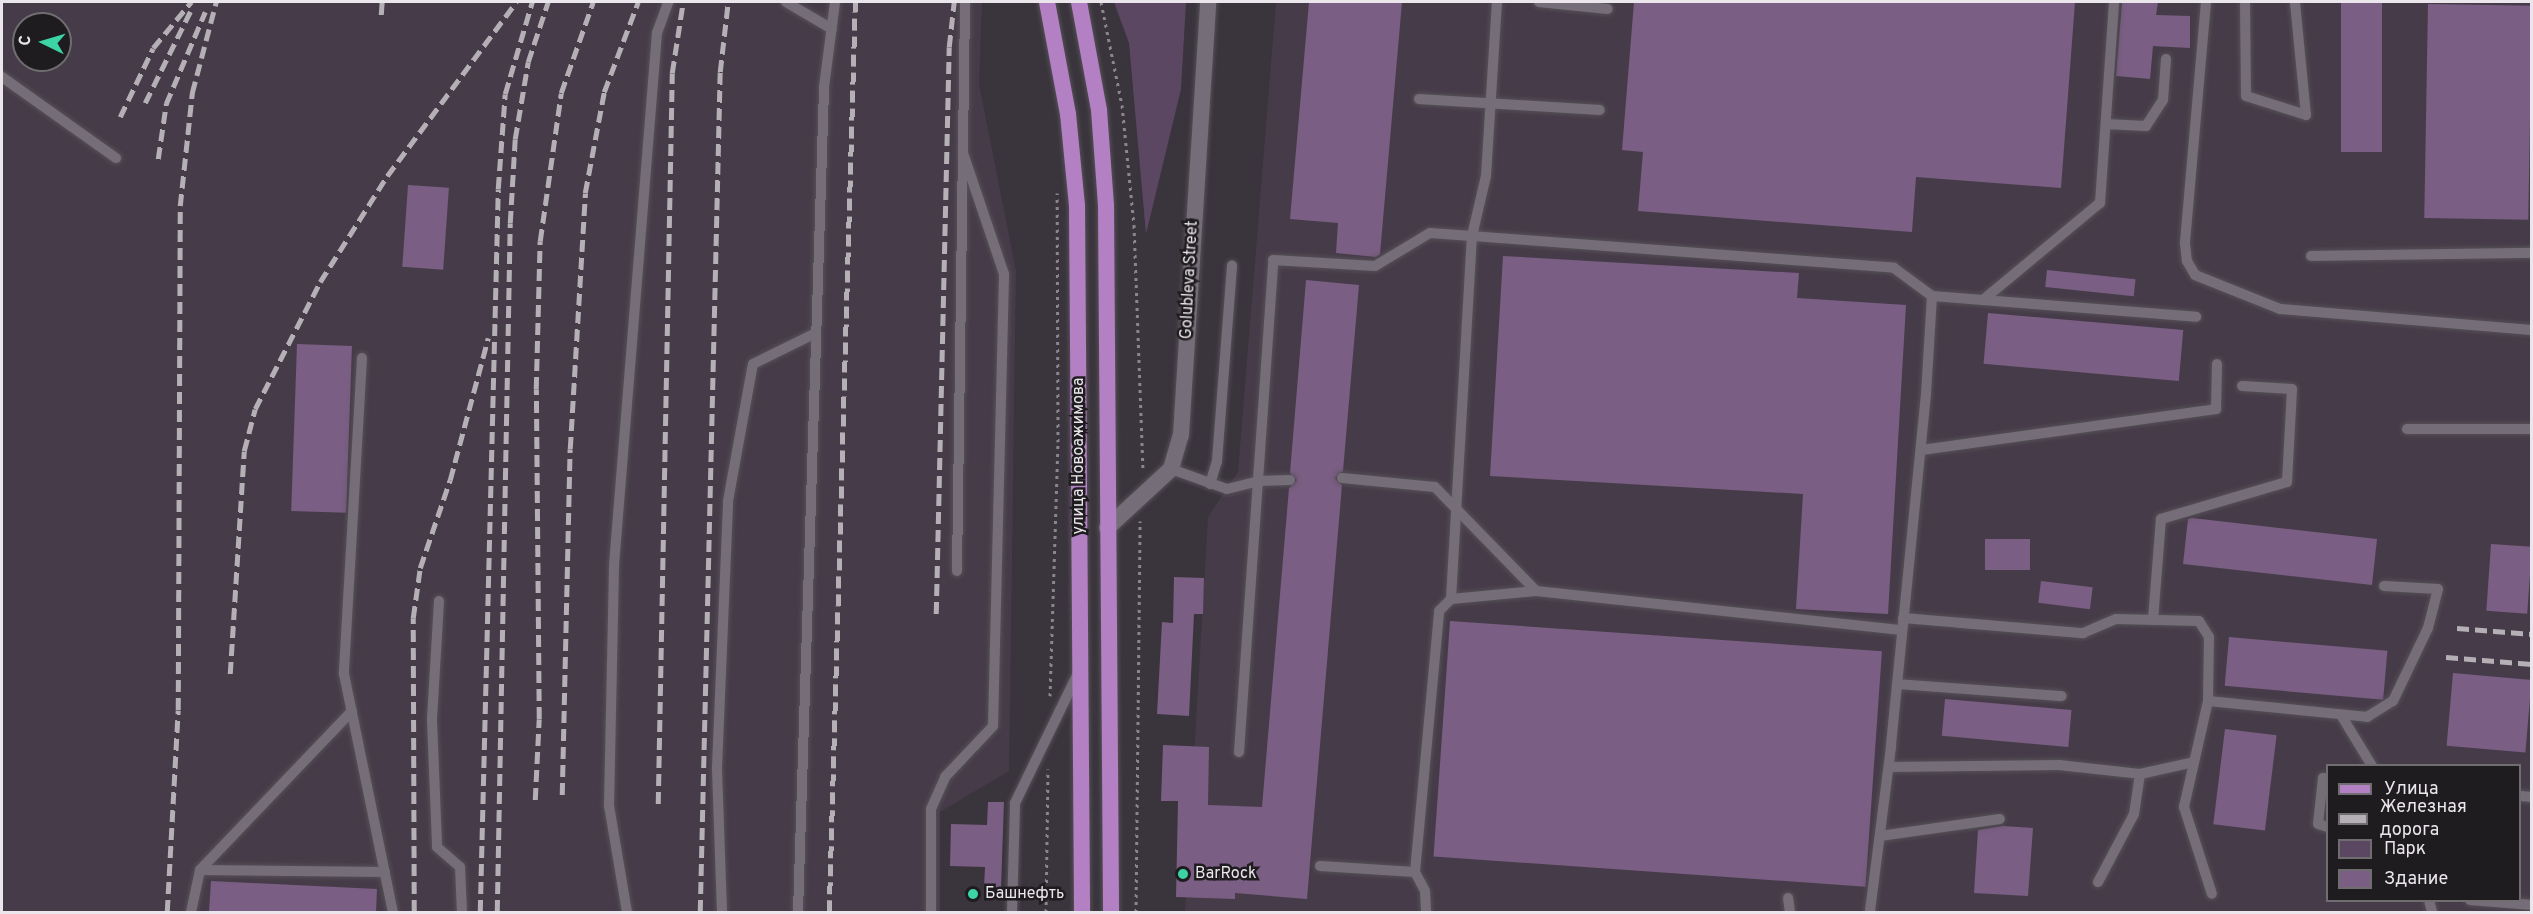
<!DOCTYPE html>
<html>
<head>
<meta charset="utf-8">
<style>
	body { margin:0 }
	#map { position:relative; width:2533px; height:914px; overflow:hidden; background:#3a343c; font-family:Overpass,sans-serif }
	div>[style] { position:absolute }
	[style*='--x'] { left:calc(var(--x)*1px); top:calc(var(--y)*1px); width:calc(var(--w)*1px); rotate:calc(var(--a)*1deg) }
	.built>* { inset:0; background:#463c49 }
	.green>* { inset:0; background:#5c4763 }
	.building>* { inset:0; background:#7a5e83; transform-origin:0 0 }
	.path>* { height:3px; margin-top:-1.5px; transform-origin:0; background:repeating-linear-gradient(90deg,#8b858c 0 3px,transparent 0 7.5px) }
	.roads { filter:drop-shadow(0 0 2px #555057) drop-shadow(0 0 2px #555057) }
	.service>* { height:10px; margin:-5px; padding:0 5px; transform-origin:5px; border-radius:5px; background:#756e78 }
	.minor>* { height:16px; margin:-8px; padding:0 8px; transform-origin:8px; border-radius:8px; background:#756e78 }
	.primary>* { height:16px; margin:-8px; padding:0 8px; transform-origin:8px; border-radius:8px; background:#b280c3 }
	.rail>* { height:4.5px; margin-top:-2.25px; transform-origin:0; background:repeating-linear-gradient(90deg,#b4b0b6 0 12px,transparent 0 18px) }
	.dots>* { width:16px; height:16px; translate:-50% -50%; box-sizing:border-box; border:3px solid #1f1c20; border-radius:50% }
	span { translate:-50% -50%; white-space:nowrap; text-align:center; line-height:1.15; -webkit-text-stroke:5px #1f1c20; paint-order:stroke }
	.street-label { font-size:16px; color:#eae6eb }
	.poi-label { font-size:16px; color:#eae6eb }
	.left { translate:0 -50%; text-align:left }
	.frame { position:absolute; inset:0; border:3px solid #eae6eb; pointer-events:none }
	.legend { position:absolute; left:2326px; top:764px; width:195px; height:138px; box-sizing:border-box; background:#1f1c20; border:2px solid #706d71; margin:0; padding:8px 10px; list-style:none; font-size:18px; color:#eae6eb }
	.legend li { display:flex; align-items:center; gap:12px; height:30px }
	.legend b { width:30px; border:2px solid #706d71 }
	.north { position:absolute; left:12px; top:12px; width:60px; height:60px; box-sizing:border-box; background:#1f1c20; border:2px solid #706d71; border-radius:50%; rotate:275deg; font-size:16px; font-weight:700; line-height:24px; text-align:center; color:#eae6eb }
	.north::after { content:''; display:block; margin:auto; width:21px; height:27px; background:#3cd4a4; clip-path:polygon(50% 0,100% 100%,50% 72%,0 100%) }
</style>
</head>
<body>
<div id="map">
	<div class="built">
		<div style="clip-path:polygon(evenodd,2px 2px,982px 2px,979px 84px,1016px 271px,1009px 771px,940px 812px,940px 912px,2px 912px,2px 2px,24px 24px,60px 24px,60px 60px,24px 60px,24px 24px)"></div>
		<div style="clip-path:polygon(evenodd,1276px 2px,2531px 2px,2531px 912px,1185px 912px,1208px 517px,1238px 472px,1276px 2px,2328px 766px,2520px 766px,2520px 900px,2328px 900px,2328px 766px)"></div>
	</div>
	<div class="green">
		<div style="clip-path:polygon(1114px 2px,1186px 2px,1181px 89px,1146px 234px,1129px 43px)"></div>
	</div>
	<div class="building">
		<div style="clip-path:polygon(1309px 2px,1402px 2px,1380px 254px,1376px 257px,1336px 253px,1338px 223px,1290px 219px)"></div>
		<div style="clip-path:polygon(1634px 2px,2075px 2px,2061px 188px,1916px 177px,1912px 232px,1638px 211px,1643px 152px,1622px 150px)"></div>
		<div style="clip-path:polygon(2122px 2px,2158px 2px,2156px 15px,2190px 16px,2190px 48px,2153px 46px,2150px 79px,2116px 76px)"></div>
		<div style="left:2341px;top:2px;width:41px;height:150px"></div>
		<div style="left:2428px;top:4px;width:104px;height:214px;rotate:1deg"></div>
		<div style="left:408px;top:185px;width:41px;height:82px;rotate:4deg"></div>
		<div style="clip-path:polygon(1503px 256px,1799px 273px,1797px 298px,1906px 305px,1888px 614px,1796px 609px,1803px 494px,1490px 476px)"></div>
		<div style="left:2047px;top:270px;width:89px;height:17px;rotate:6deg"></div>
		<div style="clip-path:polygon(1306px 280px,1359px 285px,1343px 471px,1335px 478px,1342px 485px,1307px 899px,1235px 893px,1235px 899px,1176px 897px,1178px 801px,1161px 801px,1163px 745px,1209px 747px,1208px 805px,1262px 807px,1289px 488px,1297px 480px,1290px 473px)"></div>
		<div style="left:1988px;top:313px;width:196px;height:51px;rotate:5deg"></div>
		<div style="left:297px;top:344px;width:55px;height:167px;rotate:2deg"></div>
		<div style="clip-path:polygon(2192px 518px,2377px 539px,2372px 585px,2183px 564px,2188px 519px)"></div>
		<div style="left:1985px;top:539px;width:45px;height:31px"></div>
		<div style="left:2491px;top:544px;width:41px;height:67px;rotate:4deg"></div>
		<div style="clip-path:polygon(1174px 577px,1204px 578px,1203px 614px,1194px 614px,1189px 716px,1157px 714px,1162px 622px,1173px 623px)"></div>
		<div style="left:2041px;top:581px;width:52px;height:22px;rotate:7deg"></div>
		<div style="left:1450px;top:621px;width:433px;height:236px;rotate:4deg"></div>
		<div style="left:2229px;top:637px;width:159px;height:49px;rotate:5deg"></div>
		<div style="left:2453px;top:673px;width:79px;height:73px;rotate:5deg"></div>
		<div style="left:1945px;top:699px;width:127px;height:37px;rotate:5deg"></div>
		<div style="left:2225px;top:729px;width:52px;height:96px;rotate:7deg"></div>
		<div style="clip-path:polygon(988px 802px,1004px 802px,1001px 888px,984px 887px,985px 867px,950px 866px,951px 824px,987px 825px)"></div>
		<div style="clip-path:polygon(2003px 826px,2033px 828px,2028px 896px,1974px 893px,1978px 830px)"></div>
		<div style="clip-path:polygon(211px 881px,377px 889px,376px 912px,209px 912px)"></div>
	</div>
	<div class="path">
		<div style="--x:1101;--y:2;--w:105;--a:78.5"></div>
		<div style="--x:1122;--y:105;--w:121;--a:84.3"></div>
		<div style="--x:1134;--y:225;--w:245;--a:87.9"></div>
		<div style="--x:1050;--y:696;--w:254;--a:-88.2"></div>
		<div style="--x:1058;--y:442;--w:249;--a:-90.2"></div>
		<div style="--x:1046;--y:912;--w:143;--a:-89.2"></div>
		<div style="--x:1136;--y:912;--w:391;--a:-89.4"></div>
	</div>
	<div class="roads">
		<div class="service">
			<div style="--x:786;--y:2;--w:53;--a:30.4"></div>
			<div style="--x:1539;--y:2;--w:69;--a:5.8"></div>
			<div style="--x:2206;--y:2;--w:242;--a:95"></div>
			<div style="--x:2185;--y:243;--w:18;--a:84"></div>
			<div style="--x:2187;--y:261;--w:16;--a:60"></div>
			<div style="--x:2195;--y:275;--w:92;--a:21.8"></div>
			<div style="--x:2280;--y:309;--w:253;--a:4.8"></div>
			<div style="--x:2245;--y:2;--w:94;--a:89.4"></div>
			<div style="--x:2246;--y:96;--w:63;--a:17.6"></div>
			<div style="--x:2306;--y:115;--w:114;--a:-95.6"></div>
			<div style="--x:2;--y:77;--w:140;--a:35.4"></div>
			<div style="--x:1419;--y:99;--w:181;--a:3.5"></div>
			<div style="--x:2106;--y:124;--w:40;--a:2.9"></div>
			<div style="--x:2146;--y:126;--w:31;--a:-57"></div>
			<div style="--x:2163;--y:100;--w:41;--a:-85.8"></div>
			<div style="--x:2311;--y:256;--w:221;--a:-0.8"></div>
			<div style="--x:1932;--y:296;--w:265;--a:4.5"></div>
			<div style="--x:1983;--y:300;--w:152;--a:-39.7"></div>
			<div style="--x:2100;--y:203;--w:201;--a:-86"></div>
			<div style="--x:362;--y:358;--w:317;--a:93.3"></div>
			<div style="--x:344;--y:674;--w:243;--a:78.4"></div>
			<div style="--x:2407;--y:429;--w:125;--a:0"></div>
			<div style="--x:1921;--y:450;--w:298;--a:-7.9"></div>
			<div style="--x:2216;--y:409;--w:45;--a:-88.7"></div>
			<div style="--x:1171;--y:469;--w:59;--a:19.7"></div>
			<div style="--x:1227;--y:489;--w:32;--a:-14"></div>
			<div style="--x:1258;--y:481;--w:32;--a:-2"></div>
			<div style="--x:1342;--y:478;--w:93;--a:5.5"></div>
			<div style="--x:1435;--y:487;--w:145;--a:45.8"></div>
			<div style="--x:1536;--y:591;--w:368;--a:6.1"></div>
			<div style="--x:1210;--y:484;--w:24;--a:-73"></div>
			<div style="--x:1217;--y:461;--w:196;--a:-85.6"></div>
			<div style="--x:957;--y:571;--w:569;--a:-89.19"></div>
			<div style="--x:1451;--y:599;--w:85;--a:-5.4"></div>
			<div style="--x:439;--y:601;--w:119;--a:93.4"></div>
			<div style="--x:432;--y:720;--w:127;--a:87.7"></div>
			<div style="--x:437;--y:847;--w:30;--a:41"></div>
			<div style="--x:460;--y:867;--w:45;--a:87.5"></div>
			<div style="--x:1903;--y:618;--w:181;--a:4.8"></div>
			<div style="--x:2083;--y:633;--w:36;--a:-23"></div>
			<div style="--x:2116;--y:619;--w:83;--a:1.4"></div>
			<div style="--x:2199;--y:621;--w:19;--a:58"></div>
			<div style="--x:2209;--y:637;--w:64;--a:90.9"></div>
			<div style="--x:2208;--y:701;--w:160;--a:5.7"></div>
			<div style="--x:2367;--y:717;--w:31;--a:-32"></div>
			<div style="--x:2393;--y:701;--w:81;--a:-64.4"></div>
			<div style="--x:2428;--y:628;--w:40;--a:-75.6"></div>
			<div style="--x:2438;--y:589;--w:54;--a:-176.8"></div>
			<div style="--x:2153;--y:620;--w:101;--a:-85.5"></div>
			<div style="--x:2161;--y:519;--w:131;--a:-16.4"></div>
			<div style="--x:2287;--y:482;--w:93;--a:-86.9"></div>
			<div style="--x:2292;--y:389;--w:50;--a:-176.6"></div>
			<div style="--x:1897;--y:684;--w:165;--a:4.2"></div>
			<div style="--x:2208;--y:701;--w:109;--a:102.8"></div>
			<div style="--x:2184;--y:807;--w:91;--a:72.2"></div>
			<div style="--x:2341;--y:715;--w:60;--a:58.7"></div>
			<div style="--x:1239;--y:752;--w:493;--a:-86"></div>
			<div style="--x:1273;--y:260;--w:102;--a:3.4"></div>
			<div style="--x:1375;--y:266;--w:64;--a:-31"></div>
			<div style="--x:1430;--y:233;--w:42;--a:4.1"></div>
			<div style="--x:1472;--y:236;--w:62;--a:-76.9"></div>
			<div style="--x:1486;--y:176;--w:174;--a:-86.4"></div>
			<div style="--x:1889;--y:767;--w:170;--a:-0.7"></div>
			<div style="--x:2059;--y:765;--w:81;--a:6.3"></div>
			<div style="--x:2140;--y:774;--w:40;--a:98.5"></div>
			<div style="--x:2134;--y:814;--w:77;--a:117.9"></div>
			<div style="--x:2140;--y:774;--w:55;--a:-12.5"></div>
			<div style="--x:2328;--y:779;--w:5;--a:-169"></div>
			<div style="--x:2323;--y:778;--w:46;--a:96.2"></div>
			<div style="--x:2318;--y:824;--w:10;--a:17"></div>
			<div style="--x:2520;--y:796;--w:12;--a:5"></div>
			<div style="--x:1880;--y:836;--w:121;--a:-8.1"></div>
			<div style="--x:1320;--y:866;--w:95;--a:3.6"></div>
			<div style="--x:1415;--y:872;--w:21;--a:62"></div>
			<div style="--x:1425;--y:891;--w:21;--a:87"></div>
			<div style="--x:200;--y:870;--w:185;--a:0.6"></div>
			<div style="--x:1415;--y:872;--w:262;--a:-84.7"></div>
			<div style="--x:1439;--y:611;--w:17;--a:-45"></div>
			<div style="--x:1451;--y:599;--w:364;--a:-86.7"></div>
			<div style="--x:1472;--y:236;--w:423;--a:4.3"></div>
			<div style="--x:1894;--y:268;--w:47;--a:36.4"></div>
			<div style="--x:1932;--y:296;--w:98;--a:93.5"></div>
			<div style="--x:1926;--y:394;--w:355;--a:95.7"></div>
			<div style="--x:1891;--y:747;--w:166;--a:97.3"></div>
			<div style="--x:1788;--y:898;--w:14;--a:82"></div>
			<div style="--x:2429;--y:900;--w:12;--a:76"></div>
			<div style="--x:2470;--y:900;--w:62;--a:4.6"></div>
			<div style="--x:191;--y:912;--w:43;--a:-77.9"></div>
			<div style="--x:200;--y:870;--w:220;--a:-46.3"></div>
			<div style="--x:627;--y:912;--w:108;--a:-99.6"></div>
			<div style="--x:609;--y:806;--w:241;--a:-88.8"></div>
			<div style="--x:614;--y:565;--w:534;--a:-85.38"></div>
			<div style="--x:657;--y:33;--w:33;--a:-70"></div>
			<div style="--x:722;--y:912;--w:145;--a:-92"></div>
			<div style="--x:717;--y:767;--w:266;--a:-87.6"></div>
			<div style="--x:728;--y:501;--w:139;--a:-79.7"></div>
			<div style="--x:753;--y:364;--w:70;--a:-26.2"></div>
			<div style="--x:798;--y:912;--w:825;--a:-88.19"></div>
			<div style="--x:824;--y:87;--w:86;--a:-82.6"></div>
			<div style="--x:931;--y:912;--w:103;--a:-90"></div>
			<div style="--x:931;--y:809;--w:35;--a:-66"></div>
			<div style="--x:945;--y:777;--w:70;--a:-46.7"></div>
			<div style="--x:993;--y:726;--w:452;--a:-88.6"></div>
			<div style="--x:1004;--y:274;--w:128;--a:-108.7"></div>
			<div style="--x:1012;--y:912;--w:109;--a:-88.4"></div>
			<div style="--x:1015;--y:803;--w:144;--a:-64.1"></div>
		</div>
		<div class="minor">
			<div style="--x:1107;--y:528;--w:87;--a:-42.7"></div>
			<div style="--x:1171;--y:469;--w:35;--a:-74"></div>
			<div style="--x:1181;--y:435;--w:434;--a:-86.4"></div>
		</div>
		<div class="primary">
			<div style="--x:1047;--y:2;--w:114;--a:79.4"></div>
			<div style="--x:1068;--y:114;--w:91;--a:84.4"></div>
			<div style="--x:1077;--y:205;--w:707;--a:89.59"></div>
			<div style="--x:1079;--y:2;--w:110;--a:79.5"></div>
			<div style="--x:1099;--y:110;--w:95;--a:85.8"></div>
			<div style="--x:1106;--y:205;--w:707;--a:89.59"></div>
		</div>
	</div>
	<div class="rail">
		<div style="--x:381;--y:15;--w:13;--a:-86"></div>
		<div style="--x:145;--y:103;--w:102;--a:-63.7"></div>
		<div style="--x:120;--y:117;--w:76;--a:-64.4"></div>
		<div style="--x:153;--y:48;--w:60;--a:-50.4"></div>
		<div style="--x:158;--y:159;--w:56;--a:-81.7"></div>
		<div style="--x:166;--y:104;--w:100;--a:-67"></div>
		<div style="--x:936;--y:614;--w:567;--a:-88.69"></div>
		<div style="--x:949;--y:47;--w:45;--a:-83.7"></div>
		<div style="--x:2457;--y:628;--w:75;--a:4.6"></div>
		<div style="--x:2446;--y:657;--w:86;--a:4.7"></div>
		<div style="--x:230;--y:674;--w:223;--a:-86.4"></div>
		<div style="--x:244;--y:451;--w:43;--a:-75.3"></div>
		<div style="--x:255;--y:409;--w:143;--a:-62.9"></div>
		<div style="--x:320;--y:282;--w:125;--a:-57.7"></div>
		<div style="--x:387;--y:176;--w:217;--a:-53.4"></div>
		<div style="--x:562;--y:795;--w:346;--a:-88.7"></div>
		<div style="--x:570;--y:449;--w:256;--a:-86.6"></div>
		<div style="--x:585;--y:193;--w:103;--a:-79.3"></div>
		<div style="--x:604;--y:92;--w:96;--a:-69.3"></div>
		<div style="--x:535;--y:800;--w:81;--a:-87.2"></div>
		<div style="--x:539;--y:719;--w:330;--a:-90.5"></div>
		<div style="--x:536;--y:389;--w:148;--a:-88.5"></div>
		<div style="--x:540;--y:241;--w:149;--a:-81.9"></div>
		<div style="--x:561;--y:93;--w:96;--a:-70.6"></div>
		<div style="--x:658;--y:804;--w:731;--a:-88.9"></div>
		<div style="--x:672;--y:73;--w:72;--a:-81.2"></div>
		<div style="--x:167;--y:912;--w:202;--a:-86.9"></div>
		<div style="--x:178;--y:710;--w:504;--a:-89.77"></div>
		<div style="--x:180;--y:206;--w:114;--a:-83.9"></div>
		<div style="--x:192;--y:93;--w:94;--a:-75.2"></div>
		<div style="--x:414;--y:912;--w:294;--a:-90.2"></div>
		<div style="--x:413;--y:618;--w:50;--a:-82"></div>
		<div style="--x:420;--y:568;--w:93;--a:-71.2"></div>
		<div style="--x:450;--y:480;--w:147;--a:-75"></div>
		<div style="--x:480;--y:912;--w:723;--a:-88.57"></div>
		<div style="--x:498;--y:189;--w:95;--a:-85.8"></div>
		<div style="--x:505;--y:94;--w:96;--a:-73.6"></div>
		<div style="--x:497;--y:912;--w:689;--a:-88.92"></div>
		<div style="--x:510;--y:223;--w:84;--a:-86.6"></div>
		<div style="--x:515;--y:139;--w:78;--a:-80.4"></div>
		<div style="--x:528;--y:62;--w:63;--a:-71.6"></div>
		<div style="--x:700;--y:912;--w:840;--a:-88.64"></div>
		<div style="--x:720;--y:72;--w:70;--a:-83.5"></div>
		<div style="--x:829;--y:912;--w:910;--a:-88.36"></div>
	</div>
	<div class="dots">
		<div style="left:1183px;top:874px;background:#3cd4a4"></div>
		<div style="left:973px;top:894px;background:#3cd4a4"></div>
	</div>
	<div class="street-label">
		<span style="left:1190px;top:280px;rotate:-87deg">Golubleva Street</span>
		<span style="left:1079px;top:456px;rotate:-90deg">улица Новоажимова</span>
	</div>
	<div class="poi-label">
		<span class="left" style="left:1195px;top:874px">BarRock</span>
		<span class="left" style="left:985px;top:894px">Башнефть</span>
	</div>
	<div class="frame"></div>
	<ul class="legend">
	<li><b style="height:8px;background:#b280c3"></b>Улица</li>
	<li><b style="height:8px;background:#b4b0b6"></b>Железная дорога</li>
	<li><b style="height:16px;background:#5c4763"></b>Парк</li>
	<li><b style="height:16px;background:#7a5e83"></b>Здание</li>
	</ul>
	<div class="north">С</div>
</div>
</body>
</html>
